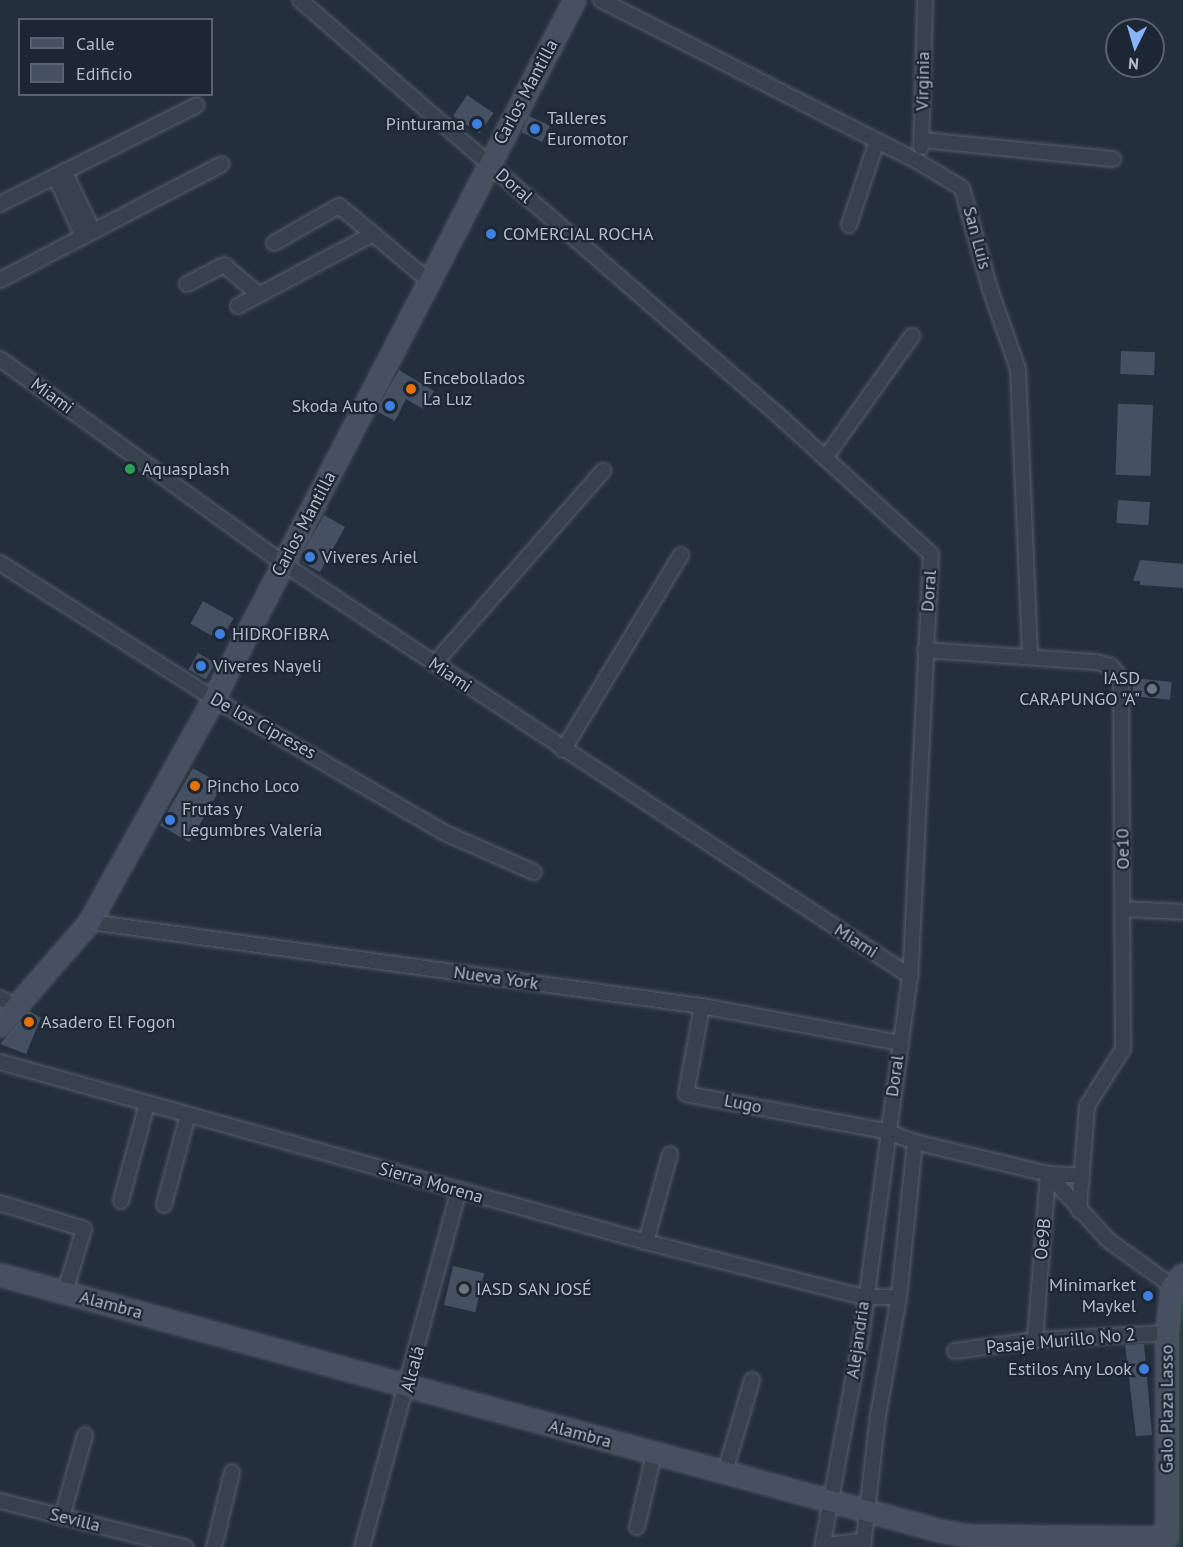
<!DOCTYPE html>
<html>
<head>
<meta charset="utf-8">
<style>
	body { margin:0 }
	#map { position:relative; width:1183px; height:1547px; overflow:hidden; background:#242f3e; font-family:"PT Sans",sans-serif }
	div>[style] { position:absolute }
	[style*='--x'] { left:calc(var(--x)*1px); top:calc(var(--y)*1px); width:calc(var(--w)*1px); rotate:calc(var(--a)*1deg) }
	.green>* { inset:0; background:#263c3f }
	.building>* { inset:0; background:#455162; transform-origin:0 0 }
	.roads { filter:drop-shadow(0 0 2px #565f6c) drop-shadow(0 0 2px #565f6c) }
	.street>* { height:14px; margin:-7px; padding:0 7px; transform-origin:7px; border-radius:7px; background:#38414e }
	.secondary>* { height:20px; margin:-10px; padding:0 10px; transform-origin:10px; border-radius:10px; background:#465061 }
	.dots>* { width:16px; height:16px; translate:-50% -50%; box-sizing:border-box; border:3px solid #1d2633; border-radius:50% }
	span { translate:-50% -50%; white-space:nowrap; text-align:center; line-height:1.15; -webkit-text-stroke:4.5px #1d2633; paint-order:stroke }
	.street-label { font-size:18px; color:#b4bcc9 }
	.poi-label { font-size:18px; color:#b4bcc9 }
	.left { translate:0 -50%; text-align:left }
	.right { translate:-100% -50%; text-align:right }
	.legend { position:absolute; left:18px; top:18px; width:195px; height:78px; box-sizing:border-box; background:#1d2633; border:2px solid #59626f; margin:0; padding:8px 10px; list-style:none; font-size:18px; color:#b4bcc9 }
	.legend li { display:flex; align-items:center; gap:12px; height:30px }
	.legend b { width:30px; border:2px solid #59626f }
	.north { position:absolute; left:1105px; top:18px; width:60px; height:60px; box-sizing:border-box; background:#1d2633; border:2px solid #59626f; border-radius:50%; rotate:185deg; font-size:16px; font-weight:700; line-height:24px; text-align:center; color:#b4bcc9 }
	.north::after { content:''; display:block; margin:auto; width:21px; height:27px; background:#8ab4f8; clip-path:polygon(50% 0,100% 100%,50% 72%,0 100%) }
</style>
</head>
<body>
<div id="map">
	<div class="green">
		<div style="clip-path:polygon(1183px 1289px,1183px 1547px,1177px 1547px,1176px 1304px)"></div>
	</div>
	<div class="building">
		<div style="left:467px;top:95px;width:32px;height:25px;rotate:34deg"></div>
		<div style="left:529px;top:116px;width:23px;height:18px;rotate:25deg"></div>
		<div style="left:1121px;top:351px;width:34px;height:23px;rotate:2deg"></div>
		<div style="clip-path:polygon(399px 370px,434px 391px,423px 409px,406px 399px,395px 421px,376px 411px)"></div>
		<div style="left:1153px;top:405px;width:71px;height:35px;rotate:92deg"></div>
		<div style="left:1118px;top:500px;width:32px;height:23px;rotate:4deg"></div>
		<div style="clip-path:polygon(324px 515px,345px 527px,320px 572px,303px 563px,303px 553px)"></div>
		<div style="clip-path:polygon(1140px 560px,1183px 564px,1183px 588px,1140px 585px,1140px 581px,1133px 581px)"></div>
		<div style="left:203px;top:601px;width:35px;height:26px;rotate:29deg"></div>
		<div style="left:198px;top:653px;width:20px;height:19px;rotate:30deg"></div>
		<div style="left:1134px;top:678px;width:38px;height:18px;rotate:6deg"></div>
		<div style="left:193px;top:768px;width:34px;height:66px;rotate:30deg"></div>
		<div style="clip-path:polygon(29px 1011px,41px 1018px,26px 1054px,0 1044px)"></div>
		<div style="left:453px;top:1266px;width:32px;height:40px;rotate:13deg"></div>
		<div style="clip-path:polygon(1144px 1344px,1152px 1435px,1136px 1436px,1125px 1345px)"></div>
	</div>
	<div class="roads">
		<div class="street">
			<div style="--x:300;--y:0;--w:632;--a:40.96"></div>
			<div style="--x:777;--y:414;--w:208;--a:42.3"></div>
			<div style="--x:931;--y:554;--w:423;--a:92.8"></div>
			<div style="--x:910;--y:976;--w:359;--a:97.7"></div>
			<div style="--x:862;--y:1332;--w:219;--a:100.5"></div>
			<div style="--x:601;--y:0;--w:355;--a:27"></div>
			<div style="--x:917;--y:161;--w:52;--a:31"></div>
			<div style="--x:962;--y:188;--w:105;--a:74.5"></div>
			<div style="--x:990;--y:289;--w:85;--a:70.7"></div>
			<div style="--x:1018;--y:369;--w:286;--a:87.6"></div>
			<div style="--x:922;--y:140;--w:192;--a:5.7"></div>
			<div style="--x:921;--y:147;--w:147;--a:-88.4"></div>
			<div style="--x:64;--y:171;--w:67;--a:64.2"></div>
			<div style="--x:55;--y:176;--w:67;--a:65.3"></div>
			<div style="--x:0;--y:204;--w:220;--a:-26.7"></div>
			<div style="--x:849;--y:225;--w:89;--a:-71.6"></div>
			<div style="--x:274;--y:243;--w:75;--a:-29.6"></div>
			<div style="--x:339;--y:206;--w:44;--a:39.5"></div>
			<div style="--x:0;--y:280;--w:250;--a:-27.6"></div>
			<div style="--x:187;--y:284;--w:42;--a:-27.2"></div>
			<div style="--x:224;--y:265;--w:46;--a:40.6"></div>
			<div style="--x:238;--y:306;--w:153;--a:-28.1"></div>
			<div style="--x:373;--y:234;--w:73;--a:40"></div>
			<div style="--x:0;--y:359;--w:350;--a:35.8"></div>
			<div style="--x:284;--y:564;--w:749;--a:33.35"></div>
			<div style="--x:825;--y:458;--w:150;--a:-54.5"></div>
			<div style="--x:0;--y:563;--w:254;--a:32.4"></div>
			<div style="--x:214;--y:699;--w:267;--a:30.1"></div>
			<div style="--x:445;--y:833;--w:97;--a:23.7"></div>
			<div style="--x:925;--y:650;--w:171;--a:4"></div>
			<div style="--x:1096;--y:662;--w:16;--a:15"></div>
			<div style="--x:1111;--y:666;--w:16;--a:50"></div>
			<div style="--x:1121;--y:678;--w:371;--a:89.7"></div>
			<div style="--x:1123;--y:1049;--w:67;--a:122.3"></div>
			<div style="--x:1087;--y:1106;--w:105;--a:94.4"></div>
			<div style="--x:434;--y:664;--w:257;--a:-48.8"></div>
			<div style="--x:563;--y:750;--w:228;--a:-58.8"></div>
			<div style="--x:1124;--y:909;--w:59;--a:2.9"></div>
			<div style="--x:90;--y:922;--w:618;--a:7.82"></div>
			<div style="--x:702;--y:1006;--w:201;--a:10.6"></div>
			<div style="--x:0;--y:998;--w:20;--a:30"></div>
			<div style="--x:702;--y:1006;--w:89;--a:100.3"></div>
			<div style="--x:686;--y:1094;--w:203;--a:10.5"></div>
			<div style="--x:886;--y:1131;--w:31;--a:21"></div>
			<div style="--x:915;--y:1142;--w:137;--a:13.5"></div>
			<div style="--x:1048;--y:1174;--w:89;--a:47.7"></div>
			<div style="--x:1108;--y:1240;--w:79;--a:35.7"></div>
			<div style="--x:0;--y:1062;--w:671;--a:15.57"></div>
			<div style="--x:646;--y:1242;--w:225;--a:14.2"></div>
			<div style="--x:864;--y:1297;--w:35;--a:0"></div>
			<div style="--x:121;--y:1201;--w:100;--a:-75"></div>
			<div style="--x:0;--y:1203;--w:88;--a:17.2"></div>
			<div style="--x:84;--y:1229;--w:66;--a:106.8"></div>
			<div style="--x:164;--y:1205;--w:93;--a:-75.1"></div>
			<div style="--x:646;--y:1242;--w:91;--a:-74.7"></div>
			<div style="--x:1035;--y:1340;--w:167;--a:-85.5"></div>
			<div style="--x:1048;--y:1174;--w:34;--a:3"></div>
			<div style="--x:955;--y:1351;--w:81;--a:-7.8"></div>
			<div style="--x:1035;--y:1340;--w:132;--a:-3"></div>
			<div style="--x:725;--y:1472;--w:96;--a:-73.6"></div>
			<div style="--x:0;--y:1501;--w:191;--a:14"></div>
			<div style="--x:62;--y:1517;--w:85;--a:-74.3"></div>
			<div style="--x:637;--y:1527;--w:75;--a:-76.9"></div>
			<div style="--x:823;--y:1545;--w:41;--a:-5.6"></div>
			<div style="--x:214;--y:1547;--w:77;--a:-76.5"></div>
			<div style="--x:362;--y:1547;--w:369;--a:-74.8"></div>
			<div style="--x:863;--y:1547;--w:132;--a:-83.5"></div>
			<div style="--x:878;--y:1416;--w:121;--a:-80"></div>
			<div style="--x:899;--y:1297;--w:156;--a:-84.1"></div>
		</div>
		<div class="secondary">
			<div style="--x:0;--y:1026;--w:138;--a:-49.1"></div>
			<div style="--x:90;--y:922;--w:255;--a:-60.9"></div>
			<div style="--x:214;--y:699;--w:787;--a:-62.69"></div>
			<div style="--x:0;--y:1275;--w:978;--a:15.23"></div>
			<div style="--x:944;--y:1532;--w:26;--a:9"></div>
			<div style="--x:970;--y:1536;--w:197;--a:0.6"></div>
			<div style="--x:1167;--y:1538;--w:205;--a:-90"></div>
			<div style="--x:1167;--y:1333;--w:47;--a:-83.9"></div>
			<div style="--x:1172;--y:1286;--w:16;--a:-45"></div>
		</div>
	</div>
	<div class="dots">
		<div style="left:477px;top:124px;background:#3f7fe0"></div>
		<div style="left:535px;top:129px;background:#3f7fe0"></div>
		<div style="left:491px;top:234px;background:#3f7fe0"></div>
		<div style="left:411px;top:389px;background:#e8710a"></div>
		<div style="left:390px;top:406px;background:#3f7fe0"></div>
		<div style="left:130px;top:469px;background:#2e9e5b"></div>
		<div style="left:310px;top:557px;background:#3f7fe0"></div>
		<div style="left:220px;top:634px;background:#3f7fe0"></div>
		<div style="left:201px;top:666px;background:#3f7fe0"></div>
		<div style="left:1152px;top:689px;background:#6b7280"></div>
		<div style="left:195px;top:786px;background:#e8710a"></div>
		<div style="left:170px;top:820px;background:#3f7fe0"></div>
		<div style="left:29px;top:1022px;background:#e8710a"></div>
		<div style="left:464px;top:1289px;background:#6b7280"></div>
		<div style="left:1148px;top:1296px;background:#3f7fe0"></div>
		<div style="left:1144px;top:1369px;background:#3f7fe0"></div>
	</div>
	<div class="street-label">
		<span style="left:923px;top:81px;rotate:-89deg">Virginia</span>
		<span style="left:526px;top:92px;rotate:-62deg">Carlos Mantilla</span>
		<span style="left:514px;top:186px;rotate:41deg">Doral</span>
		<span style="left:977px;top:238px;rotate:75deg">San Luis</span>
		<span style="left:52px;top:396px;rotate:36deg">Miami</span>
		<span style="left:304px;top:524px;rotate:-62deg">Carlos Mantilla</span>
		<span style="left:929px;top:591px;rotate:-86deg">Doral</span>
		<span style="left:450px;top:675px;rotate:34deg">Miami</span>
		<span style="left:263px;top:726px;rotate:29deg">De los Cipreses</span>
		<span style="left:1123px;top:849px;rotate:-91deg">Oe10</span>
		<span style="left:856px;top:941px;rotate:33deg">Miami</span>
		<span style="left:496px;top:978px;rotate:8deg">Nueva York</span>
		<span style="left:895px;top:1076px;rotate:-82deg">Doral</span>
		<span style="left:743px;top:1104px;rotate:11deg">Lugo</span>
		<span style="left:431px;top:1183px;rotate:16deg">Sierra Morena</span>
		<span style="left:1043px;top:1239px;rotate:-85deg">Oe9B</span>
		<span style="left:111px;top:1305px;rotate:15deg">Alambra</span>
		<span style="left:858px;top:1340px;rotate:-82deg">Alejandria</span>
		<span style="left:1061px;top:1341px;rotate:-5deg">Pasaje Murillo No 2</span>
		<span style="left:413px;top:1369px;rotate:-75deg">Alcalá</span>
		<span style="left:1167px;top:1409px;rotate:-90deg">Galo Plaza Lasso</span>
		<span style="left:580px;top:1434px;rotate:15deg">Alambra</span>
		<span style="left:75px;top:1520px;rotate:14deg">Sevilla</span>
	</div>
	<div class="poi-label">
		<span class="left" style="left:547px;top:129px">Talleres<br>Euromotor</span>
		<span class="right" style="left:465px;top:124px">Pinturama</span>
		<span class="left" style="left:503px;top:234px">COMERCIAL ROCHA</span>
		<span class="left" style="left:423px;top:389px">Encebollados<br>La Luz</span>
		<span class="right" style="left:378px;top:406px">Skoda Auto</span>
		<span class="left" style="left:142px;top:469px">Aquasplash</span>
		<span class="left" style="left:322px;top:557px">Viveres Ariel</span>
		<span class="left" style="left:232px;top:634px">HIDROFIBRA</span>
		<span class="left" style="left:213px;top:666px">Viveres Nayeli</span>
		<span class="right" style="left:1140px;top:689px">IASD<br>CARAPUNGO "A"</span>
		<span class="left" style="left:207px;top:786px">Pincho Loco</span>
		<span class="left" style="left:182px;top:820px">Frutas y<br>Legumbres Valería</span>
		<span class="left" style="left:41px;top:1022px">Asadero El Fogon</span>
		<span class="right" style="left:1136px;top:1296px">Minimarket<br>Maykel</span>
		<span class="left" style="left:476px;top:1289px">IASD SAN JOSÉ</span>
		<span class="right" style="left:1132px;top:1369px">Estilos Any Look</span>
	</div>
	<ul class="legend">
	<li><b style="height:8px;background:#465061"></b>Calle</li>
	<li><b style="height:16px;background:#455162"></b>Edificio</li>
	</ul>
	<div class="north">N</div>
</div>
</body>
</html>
